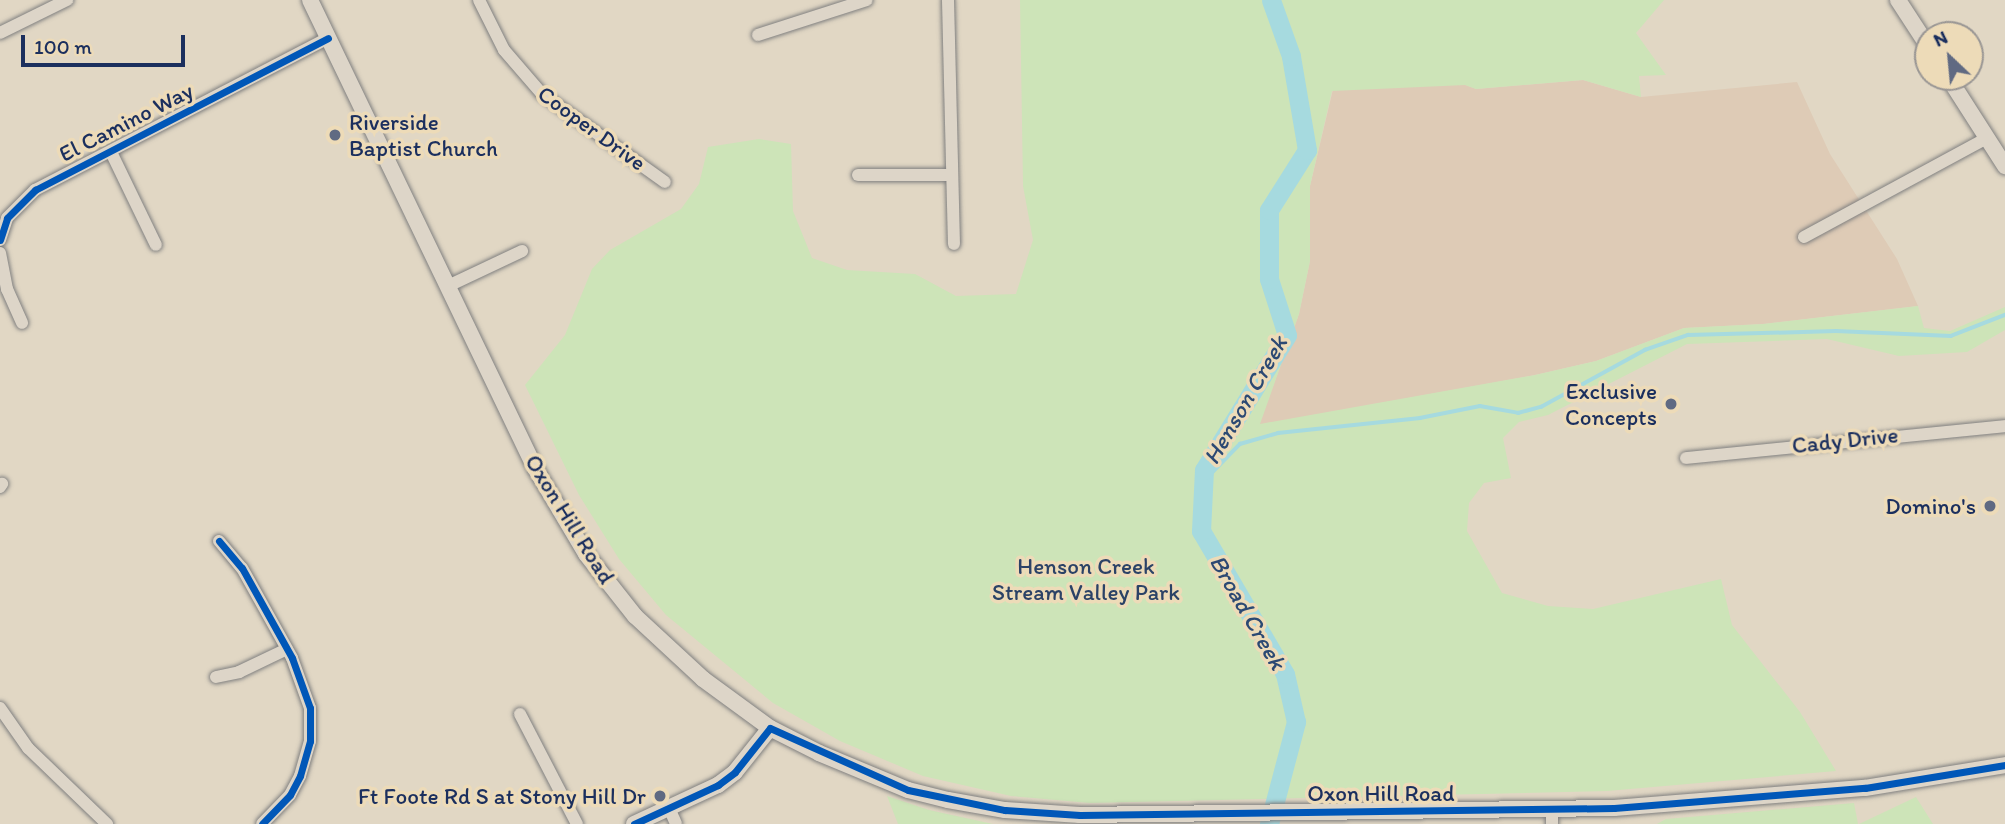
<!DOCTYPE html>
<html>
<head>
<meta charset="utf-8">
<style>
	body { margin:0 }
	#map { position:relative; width:2005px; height:824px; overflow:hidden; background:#e1d7c4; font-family:Itim,sans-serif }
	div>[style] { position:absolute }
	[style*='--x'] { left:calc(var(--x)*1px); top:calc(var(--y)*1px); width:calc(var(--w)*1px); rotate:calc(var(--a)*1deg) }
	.built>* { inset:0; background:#decbb6 }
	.green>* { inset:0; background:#cde4b8 }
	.stream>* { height:3.5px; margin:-1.75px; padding:0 1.75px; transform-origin:1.75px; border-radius:1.75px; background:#a6dadf }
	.river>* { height:19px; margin:-9.5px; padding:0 9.5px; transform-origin:9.5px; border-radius:9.5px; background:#a6dadf }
	.roads { filter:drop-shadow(0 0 2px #808080) drop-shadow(0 0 2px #808080) }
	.street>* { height:12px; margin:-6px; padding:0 6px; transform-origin:6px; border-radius:6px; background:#ddd5c8 }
	.secondary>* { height:16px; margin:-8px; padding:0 8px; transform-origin:8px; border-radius:8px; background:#ddd5c8 }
	.cycleway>* { height:7px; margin:-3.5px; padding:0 3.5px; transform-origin:3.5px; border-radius:3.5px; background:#0057b8 }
	.dots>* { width:19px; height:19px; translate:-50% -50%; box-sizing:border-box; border:4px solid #eddbb8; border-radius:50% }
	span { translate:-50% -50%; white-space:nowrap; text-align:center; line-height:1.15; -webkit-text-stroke:7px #eddbb8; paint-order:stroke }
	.street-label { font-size:23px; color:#1b2f5e }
	.poi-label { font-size:23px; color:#1b2f5e }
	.left { translate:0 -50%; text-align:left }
	.right { translate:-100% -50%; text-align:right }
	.park-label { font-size:23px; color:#2b4266 }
	.water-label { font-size:24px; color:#2c4973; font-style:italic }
	.north { position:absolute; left:1914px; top:21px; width:70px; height:70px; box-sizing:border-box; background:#eddbb8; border:2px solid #999694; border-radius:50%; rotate:334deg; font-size:19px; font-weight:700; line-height:28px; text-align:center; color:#1b2f5e }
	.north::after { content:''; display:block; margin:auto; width:24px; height:32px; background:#606a82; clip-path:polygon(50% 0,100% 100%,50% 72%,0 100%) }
	.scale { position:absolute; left:21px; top:35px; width:164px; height:32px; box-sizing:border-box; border:4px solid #1b2f5e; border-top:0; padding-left:9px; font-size:21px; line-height:24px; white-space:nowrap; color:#1b2f5e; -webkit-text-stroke:5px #eddbb8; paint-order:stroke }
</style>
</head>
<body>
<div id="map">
	<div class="built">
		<div style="clip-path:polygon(1420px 67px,1476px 89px,1583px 80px,1641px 97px,1797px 82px,1830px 154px,1897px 259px,1918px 306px,1763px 324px,1684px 328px,1596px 361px,1535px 375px,1259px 425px,1299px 314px,1310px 261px,1310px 186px,1335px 81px)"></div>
	</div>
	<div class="green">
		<div style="clip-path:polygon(1020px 0,1664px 0,1636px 33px,1666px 75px,1639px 76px,1641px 97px,1583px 80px,1476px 89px,1465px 85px,1332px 91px,1310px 186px,1310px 261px,1299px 314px,1260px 424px,1535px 375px,1596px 361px,1684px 328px,1763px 324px,1918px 306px,1924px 328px,1950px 331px,2005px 307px,2005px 330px,1967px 352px,1899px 356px,1827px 339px,1687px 344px,1548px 415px,1519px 422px,1503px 438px,1511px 478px,1484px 483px,1469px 503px,1467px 531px,1502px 593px,1548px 606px,1593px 609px,1721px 579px,1732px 625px,1800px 712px,1836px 771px,1607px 791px,1090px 803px,1011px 796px,923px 776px,840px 741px,773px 703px,666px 615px,619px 559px,579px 495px,525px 385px,565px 335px,592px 269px,610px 250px,681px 209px,699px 184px,708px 147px,759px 139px,791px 144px,793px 211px,812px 258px,847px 270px,915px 274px,956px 296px,1016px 294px,1033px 240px,1023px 186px)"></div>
		<div style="clip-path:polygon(887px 796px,929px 810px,993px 824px,898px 824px)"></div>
		<div style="clip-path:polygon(1916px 797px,1933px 824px,1859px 824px)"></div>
		<div style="clip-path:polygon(1854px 803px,1858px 824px,1657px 824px,1666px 819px)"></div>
	</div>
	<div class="stream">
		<div style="--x:1203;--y:482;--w:53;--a:-45.8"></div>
		<div style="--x:1240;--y:444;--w:40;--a:-16"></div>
		<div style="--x:1278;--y:433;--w:143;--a:-6"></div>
		<div style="--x:1420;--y:418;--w:61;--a:-11.3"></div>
		<div style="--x:1480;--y:406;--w:39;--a:10"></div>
		<div style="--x:1518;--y:413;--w:24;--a:-15"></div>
		<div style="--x:1541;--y:407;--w:119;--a:-28.7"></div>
		<div style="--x:1645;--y:350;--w:46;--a:-19.2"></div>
		<div style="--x:1688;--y:335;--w:148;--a:-1.5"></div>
		<div style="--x:1836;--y:331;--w:115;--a:2.5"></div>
		<div style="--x:1951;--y:336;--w:58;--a:-21.3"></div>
	</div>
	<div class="river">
		<div style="--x:1269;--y:824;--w:106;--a:-75.2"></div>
		<div style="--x:1296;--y:722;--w:49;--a:-102.9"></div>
		<div style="--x:1285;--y:674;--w:166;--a:-120.4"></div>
		<div style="--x:1201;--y:531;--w:61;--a:-87.2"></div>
		<div style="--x:1204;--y:470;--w:158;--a:-58.4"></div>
		<div style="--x:1287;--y:335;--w:59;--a:-107.8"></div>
		<div style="--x:1269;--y:279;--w:69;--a:-90"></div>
		<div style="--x:1269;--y:210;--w:71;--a:-57.7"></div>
		<div style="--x:1307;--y:150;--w:95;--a:-99.7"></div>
		<div style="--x:1291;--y:56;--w:59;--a:-109.7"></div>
	</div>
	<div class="roads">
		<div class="street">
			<div style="--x:479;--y:0;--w:56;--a:63.4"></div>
			<div style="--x:504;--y:50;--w:58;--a:49.2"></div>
			<div style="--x:542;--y:94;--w:151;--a:35.6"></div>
			<div style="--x:948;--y:0;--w:244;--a:88.6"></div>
			<div style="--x:0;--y:33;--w:75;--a:-26.2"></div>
			<div style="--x:758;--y:35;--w:114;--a:-17.8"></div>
			<div style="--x:111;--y:152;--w:103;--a:64.2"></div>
			<div style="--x:858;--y:175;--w:92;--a:0"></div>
			<div style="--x:1804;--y:237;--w:208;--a:-28.4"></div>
			<div style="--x:0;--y:240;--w:23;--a:-72"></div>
			<div style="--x:7;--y:218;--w:40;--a:-45"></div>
			<div style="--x:35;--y:190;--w:330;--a:-27.4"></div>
			<div style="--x:0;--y:253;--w:37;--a:79"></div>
			<div style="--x:7;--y:289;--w:37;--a:66"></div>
			<div style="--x:448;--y:286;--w:82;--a:-25.3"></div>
			<div style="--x:1686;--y:458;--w:321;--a:-5.7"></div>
			<div style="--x:0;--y:487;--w:4;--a:-56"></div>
			<div style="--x:219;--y:541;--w:35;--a:50"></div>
			<div style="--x:242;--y:568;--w:103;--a:60.9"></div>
			<div style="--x:292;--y:658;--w:53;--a:70.2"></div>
			<div style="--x:310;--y:708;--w:33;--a:90"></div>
			<div style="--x:310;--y:741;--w:36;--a:106"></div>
			<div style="--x:300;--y:776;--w:21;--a:118"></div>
			<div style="--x:290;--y:795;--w:40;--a:134"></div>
			<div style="--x:216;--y:677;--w:24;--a:-12"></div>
			<div style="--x:239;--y:672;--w:53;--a:-25.6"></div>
			<div style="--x:0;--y:708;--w:49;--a:55"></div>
			<div style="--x:28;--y:748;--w:110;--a:43.9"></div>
			<div style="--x:520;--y:714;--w:124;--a:62.6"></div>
			<div style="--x:669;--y:808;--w:17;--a:66"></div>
			<div style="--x:1552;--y:824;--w:15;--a:-90"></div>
		</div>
		<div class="secondary">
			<div style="--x:310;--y:0;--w:519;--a:64.32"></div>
			<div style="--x:535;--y:468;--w:100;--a:59.3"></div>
			<div style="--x:586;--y:554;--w:79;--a:51.7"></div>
			<div style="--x:635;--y:616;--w:93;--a:42.8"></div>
			<div style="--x:703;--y:679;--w:83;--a:36.2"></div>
			<div style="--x:770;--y:728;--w:55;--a:27"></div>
			<div style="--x:819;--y:753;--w:96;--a:22.6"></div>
			<div style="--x:908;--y:790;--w:41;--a:14"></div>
			<div style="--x:948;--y:800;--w:58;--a:10"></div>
			<div style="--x:1005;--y:810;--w:75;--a:3.8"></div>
			<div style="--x:1080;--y:815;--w:534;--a:-0.75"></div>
			<div style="--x:1614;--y:808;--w:252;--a:-4.6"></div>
			<div style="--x:1865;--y:788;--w:142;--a:-9.3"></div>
			<div style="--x:1898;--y:0;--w:55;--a:56.9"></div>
			<div style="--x:1948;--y:77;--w:106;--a:57.4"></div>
			<div style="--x:634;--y:824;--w:93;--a:-24.9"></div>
			<div style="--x:718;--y:785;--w:21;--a:-37"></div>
			<div style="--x:735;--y:772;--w:56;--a:-51.5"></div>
		</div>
	</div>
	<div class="cycleway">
		<div style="--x:0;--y:240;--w:23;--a:-72"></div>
		<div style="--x:7;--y:218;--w:40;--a:-45"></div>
		<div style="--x:35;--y:190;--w:330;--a:-27.4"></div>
		<div style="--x:219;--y:541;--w:35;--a:50"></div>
		<div style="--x:242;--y:568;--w:103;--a:60.9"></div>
		<div style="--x:292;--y:658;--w:53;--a:70.2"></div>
		<div style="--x:310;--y:708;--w:33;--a:90"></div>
		<div style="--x:310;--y:741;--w:36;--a:106"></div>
		<div style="--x:300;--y:776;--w:21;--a:118"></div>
		<div style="--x:290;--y:795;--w:40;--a:134"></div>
		<div style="--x:634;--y:824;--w:93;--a:-24.9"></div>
		<div style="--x:718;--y:785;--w:21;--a:-37"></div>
		<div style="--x:735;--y:772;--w:56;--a:-51.5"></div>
		<div style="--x:770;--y:728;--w:151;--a:24.2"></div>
		<div style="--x:908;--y:790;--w:99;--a:11.7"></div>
		<div style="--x:1005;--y:810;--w:75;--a:3.8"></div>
		<div style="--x:1080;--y:815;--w:534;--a:-0.75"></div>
		<div style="--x:1614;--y:808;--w:252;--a:-4.6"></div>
		<div style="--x:1865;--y:788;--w:142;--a:-9.3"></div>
	</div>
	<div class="dots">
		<div style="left:335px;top:135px;background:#606a82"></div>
		<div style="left:1671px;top:404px;background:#606a82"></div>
		<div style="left:1990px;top:506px;background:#606a82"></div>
		<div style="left:660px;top:796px;background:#606a82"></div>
	</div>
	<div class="street-label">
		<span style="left:126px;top:122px;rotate:-27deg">El Camino Way</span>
		<span style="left:592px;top:128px;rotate:36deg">Cooper Drive</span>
		<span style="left:1845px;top:440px;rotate:-6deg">Cady Drive</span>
		<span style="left:570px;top:519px;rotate:58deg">Oxon Hill Road</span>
		<span style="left:1381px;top:793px">Oxon Hill Road</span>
	</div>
	<div class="poi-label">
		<span class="left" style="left:349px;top:135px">Riverside<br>Baptist Church</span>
		<span class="right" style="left:1657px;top:404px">Exclusive<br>Concepts</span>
		<span class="right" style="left:1976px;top:506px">Domino's</span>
		<span class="right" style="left:646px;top:796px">Ft Foote Rd S at Stony Hill Dr</span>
	</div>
	<div class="park-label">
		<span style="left:1086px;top:579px">Henson Creek<br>Stream Valley Park</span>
	</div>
	<div class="water-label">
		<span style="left:1245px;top:400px;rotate:-60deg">Henson Creek</span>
		<span style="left:1248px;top:612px;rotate:60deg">Broad Creek</span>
	</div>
	<div class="north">N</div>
	<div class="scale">100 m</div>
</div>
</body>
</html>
